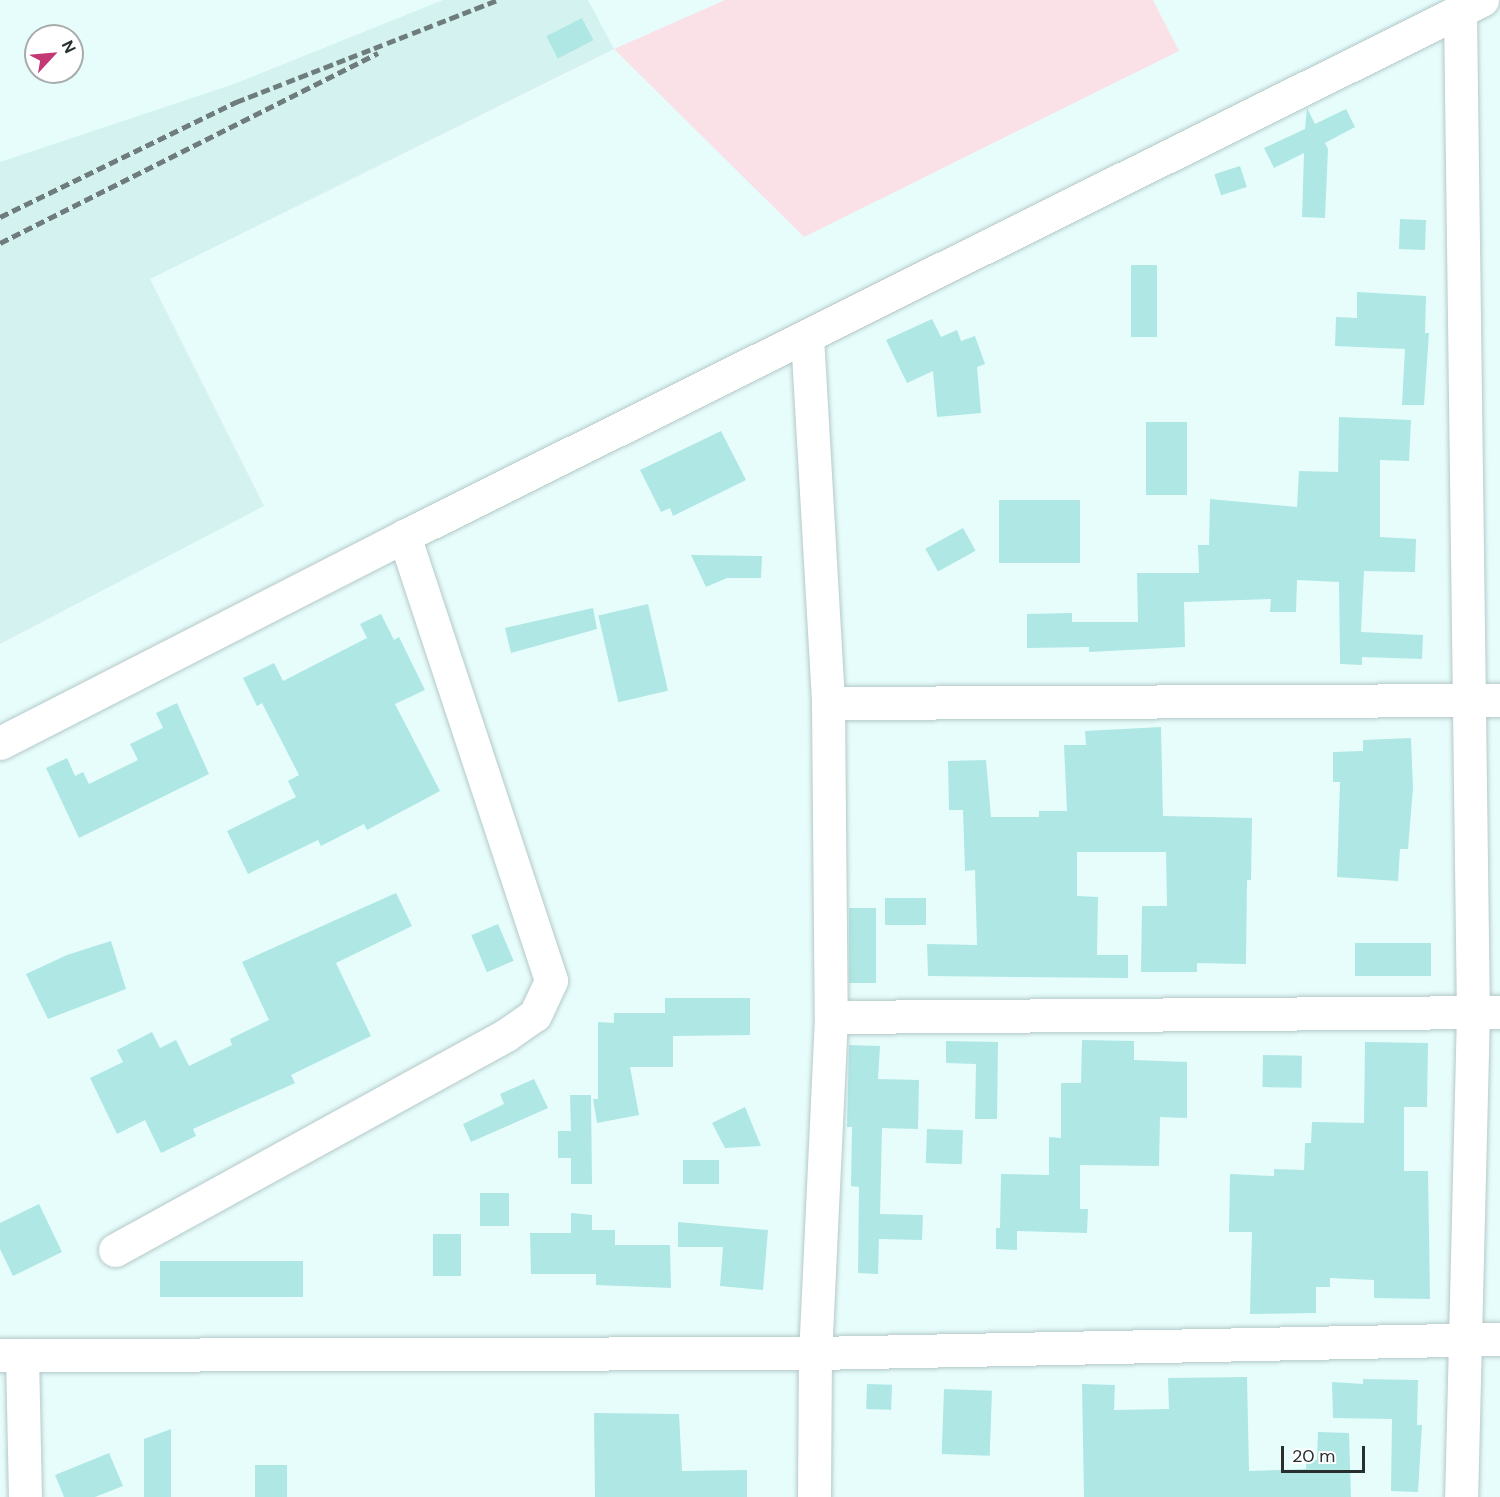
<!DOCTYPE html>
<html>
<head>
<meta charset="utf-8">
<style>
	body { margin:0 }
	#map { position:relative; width:1500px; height:1497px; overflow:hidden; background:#e7fdfc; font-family:"DM Sans",sans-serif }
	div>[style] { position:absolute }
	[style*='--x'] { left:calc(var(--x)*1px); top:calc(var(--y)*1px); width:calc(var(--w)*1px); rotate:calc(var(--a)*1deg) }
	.built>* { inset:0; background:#d3f2f0 }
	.green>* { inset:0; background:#fae1e8 }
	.building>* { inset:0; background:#aee7e4; transform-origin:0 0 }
	.roads { filter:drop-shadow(0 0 2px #b4c9c8) drop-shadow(0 0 2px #b4c9c8) }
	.street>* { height:33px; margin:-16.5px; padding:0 16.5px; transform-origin:16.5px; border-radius:16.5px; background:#fff }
	.rail>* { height:4.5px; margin-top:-2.25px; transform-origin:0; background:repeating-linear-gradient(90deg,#6f7c7c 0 9px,transparent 0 13.5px) }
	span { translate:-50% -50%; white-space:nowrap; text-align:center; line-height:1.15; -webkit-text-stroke:4.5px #fff; paint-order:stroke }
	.north { position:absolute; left:24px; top:24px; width:60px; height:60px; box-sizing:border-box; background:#fff; border:2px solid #a9acac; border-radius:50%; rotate:64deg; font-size:16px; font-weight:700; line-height:24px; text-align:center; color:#272f2f }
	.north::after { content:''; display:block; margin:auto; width:21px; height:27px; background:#c23973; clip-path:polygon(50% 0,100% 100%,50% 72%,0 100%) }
	.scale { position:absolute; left:1281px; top:1446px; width:84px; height:27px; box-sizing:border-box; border:3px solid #272f2f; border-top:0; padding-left:8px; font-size:18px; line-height:21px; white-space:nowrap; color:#272f2f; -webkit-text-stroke:4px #fff; paint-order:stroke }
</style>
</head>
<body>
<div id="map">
	<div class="built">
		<div style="clip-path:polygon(443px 0,588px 0,614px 49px,150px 279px,264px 506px,0 644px,0 162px,234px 84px)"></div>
	</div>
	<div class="green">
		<div style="clip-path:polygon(725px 0,1153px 0,1179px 51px,804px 237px,614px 49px)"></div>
	</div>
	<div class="building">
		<div style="left:582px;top:18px;width:25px;height:40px;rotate:63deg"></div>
		<div style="clip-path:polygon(1307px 108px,1315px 124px,1346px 109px,1355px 127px,1325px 143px,1328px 149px,1325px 218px,1302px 217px,1304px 153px,1274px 168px,1264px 148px,1305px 129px)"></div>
		<div style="left:1240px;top:166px;width:22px;height:27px;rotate:72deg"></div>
		<div style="left:1400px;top:219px;width:26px;height:30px;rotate:2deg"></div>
		<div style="left:1131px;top:265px;width:26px;height:72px"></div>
		<div style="clip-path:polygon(1357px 292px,1426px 296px,1425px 333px,1429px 333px,1424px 405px,1402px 405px,1405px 349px,1335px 346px,1336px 317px,1357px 318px)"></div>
		<div style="clip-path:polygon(932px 319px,941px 337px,957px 330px,961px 341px,975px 336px,985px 364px,977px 367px,981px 413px,937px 417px,933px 371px,907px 383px,886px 340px)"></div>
		<div style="clip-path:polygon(1339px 417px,1411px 420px,1409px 461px,1380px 460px,1380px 537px,1416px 539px,1415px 572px,1364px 571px,1361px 632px,1423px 635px,1422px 659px,1362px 657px,1362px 665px,1340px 664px,1339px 582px,1297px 580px,1296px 612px,1270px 612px,1271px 599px,1184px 602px,1185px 647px,1089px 652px,1089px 647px,1027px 648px,1027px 614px,1072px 613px,1072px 622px,1138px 622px,1137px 573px,1199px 573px,1198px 545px,1209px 545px,1210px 499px,1297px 507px,1299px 471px,1338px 472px)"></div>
		<div style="left:1146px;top:422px;width:41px;height:73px"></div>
		<div style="clip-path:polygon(721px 431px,746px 480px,673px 516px,670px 508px,661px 512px,640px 470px)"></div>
		<div style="left:999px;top:500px;width:81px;height:63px"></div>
		<div style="left:963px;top:528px;width:26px;height:43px;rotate:61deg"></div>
		<div style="clip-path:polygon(691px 555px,762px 556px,761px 578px,727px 578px,706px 587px)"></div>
		<div style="left:648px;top:604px;width:89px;height:51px;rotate:77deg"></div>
		<div style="clip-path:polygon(593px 608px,597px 629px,511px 653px,505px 628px)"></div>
		<div style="clip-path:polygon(381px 614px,394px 640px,399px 637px,425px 690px,395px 704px,440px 791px,367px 830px,364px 824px,321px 846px,318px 840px,248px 874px,227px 831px,296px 797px,288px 781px,299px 775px,262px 703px,257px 706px,243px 678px,274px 663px,283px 681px,367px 638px,360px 624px)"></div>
		<div style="clip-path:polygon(177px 703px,209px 774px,79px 838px,46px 768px,67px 758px,75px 776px,83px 772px,89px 784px,138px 760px,130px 744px,163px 728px,156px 713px)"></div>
		<div style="clip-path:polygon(1161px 727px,1163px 816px,1252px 818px,1251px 880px,1247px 880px,1246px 964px,1197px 963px,1197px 972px,1141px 972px,1142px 906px,1167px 906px,1166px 852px,1077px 852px,1077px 896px,1098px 897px,1097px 955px,1128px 955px,1128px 978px,928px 976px,927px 944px,977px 945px,975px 870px,965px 871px,963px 810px,949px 810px,948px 761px,986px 760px,991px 817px,1039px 817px,1039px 811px,1067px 811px,1064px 745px,1086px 745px,1085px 731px)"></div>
		<div style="clip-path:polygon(1411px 738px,1413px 788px,1408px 849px,1400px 849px,1398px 881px,1337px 877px,1340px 782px,1333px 782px,1333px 752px,1363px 751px,1363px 740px)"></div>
		<div style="clip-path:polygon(396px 893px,412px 926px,336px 963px,371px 1036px,291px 1075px,295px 1083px,193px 1129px,196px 1136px,161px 1153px,145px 1120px,117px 1134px,90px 1078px,123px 1062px,117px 1050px,152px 1032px,160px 1048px,176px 1040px,189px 1066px,232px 1045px,230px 1039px,269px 1020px,242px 962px)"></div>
		<div style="left:885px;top:898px;width:41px;height:27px"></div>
		<div style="left:849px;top:908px;width:27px;height:75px"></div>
		<div style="left:498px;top:924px;width:40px;height:29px;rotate:67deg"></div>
		<div style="clip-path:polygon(111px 941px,126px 989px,48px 1019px,26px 974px,67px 955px)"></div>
		<div style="left:1355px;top:943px;width:76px;height:33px"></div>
		<div style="clip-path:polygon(665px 998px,750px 998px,750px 1035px,673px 1036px,673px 1067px,630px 1067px,639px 1115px,597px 1123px,593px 1099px,598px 1099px,598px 1022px,614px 1023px,614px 1013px,665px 1013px)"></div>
		<div style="clip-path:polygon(1082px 1040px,1134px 1041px,1134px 1060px,1187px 1062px,1187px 1118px,1160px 1117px,1159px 1166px,1080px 1165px,1080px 1209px,1088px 1209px,1087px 1233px,1017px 1231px,1017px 1250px,996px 1249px,996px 1228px,1000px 1228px,1001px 1174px,1049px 1175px,1049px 1137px,1061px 1138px,1061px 1083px,1081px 1083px)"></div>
		<div style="clip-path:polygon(946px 1041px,998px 1042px,997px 1119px,975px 1119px,976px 1064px,946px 1063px)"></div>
		<div style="clip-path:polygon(1365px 1042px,1428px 1043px,1427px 1107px,1404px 1107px,1404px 1171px,1428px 1171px,1430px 1299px,1374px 1298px,1374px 1280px,1330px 1278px,1330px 1287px,1316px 1287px,1316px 1313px,1250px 1314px,1252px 1232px,1229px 1232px,1230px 1174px,1274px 1176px,1274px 1169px,1304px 1170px,1305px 1143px,1311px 1143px,1312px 1122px,1364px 1123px)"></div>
		<div style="clip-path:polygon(849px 1045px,880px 1046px,878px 1079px,919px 1080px,918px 1129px,882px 1128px,880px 1214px,923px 1215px,922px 1240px,879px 1239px,878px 1274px,858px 1273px,859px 1187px,851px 1186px,852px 1127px,847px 1127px)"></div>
		<div style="left:1263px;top:1055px;width:39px;height:32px;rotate:1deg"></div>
		<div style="clip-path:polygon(534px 1079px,548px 1108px,471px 1142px,463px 1124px,504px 1104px,500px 1094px)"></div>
		<div style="clip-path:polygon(570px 1095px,591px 1095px,592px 1184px,571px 1184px,571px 1158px,558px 1158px,558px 1131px,571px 1131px)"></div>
		<div style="clip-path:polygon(745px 1107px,761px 1146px,725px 1148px,712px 1123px)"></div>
		<div style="left:927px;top:1129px;width:36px;height:34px;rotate:2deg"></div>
		<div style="left:683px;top:1160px;width:36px;height:24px"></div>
		<div style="left:480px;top:1193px;width:29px;height:33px"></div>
		<div style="clip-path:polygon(39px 1204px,62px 1252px,13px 1276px,0 1249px,0 1223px)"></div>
		<div style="clip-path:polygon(571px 1213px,592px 1215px,592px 1230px,615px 1230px,615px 1245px,670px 1245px,671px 1288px,596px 1285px,596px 1274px,531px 1274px,530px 1233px,571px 1233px)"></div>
		<div style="clip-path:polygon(678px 1222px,768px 1230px,763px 1290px,720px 1286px,723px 1247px,678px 1247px)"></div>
		<div style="left:433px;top:1234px;width:28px;height:42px"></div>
		<div style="left:160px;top:1261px;width:143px;height:36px"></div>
		<div style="clip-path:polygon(1247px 1377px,1249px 1471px,1306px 1469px,1306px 1461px,1317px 1460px,1318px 1432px,1349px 1433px,1351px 1497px,1084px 1497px,1082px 1384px,1115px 1385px,1114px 1410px,1169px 1409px,1168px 1378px)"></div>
		<div style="clip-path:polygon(1363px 1379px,1418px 1380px,1417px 1425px,1422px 1425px,1418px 1492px,1391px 1491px,1392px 1419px,1333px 1418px,1332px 1382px,1363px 1384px)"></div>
		<div style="left:867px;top:1384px;width:25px;height:25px;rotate:2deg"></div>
		<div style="left:944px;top:1389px;width:48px;height:65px;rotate:2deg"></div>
		<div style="clip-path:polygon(594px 1413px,679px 1414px,682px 1471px,747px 1470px,747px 1497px,595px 1497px)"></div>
		<div style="clip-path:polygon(171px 1429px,171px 1497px,144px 1497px,144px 1439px)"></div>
		<div style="clip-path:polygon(109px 1453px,123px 1486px,95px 1497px,64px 1497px,55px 1475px)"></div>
		<div style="left:255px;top:1465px;width:32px;height:32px"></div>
	</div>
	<div class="roads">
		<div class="street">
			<div style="--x:1460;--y:11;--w:1001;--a:89.26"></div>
			<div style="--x:1473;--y:1012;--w:485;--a:91.4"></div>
			<div style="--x:807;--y:336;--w:368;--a:86.7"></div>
			<div style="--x:828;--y:703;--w:314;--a:89.5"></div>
			<div style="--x:831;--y:1017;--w:336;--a:92.7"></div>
			<div style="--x:815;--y:1353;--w:144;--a:90.4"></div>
			<div style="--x:828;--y:703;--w:672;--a:-0.26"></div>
			<div style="--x:0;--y:743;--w:454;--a:-27.1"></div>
			<div style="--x:404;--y:536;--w:1204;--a:-26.44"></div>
			<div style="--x:831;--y:1017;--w:669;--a:-0.43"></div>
			<div style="--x:115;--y:1250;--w:446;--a:-28.8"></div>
			<div style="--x:506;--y:1035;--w:35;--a:-35"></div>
			<div style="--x:535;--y:1015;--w:38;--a:-65"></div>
			<div style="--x:551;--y:980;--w:468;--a:-108.3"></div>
			<div style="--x:0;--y:1355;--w:815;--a:-0.14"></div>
			<div style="--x:815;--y:1353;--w:685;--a:-1.17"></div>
			<div style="--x:22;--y:1355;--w:142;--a:88.8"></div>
		</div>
	</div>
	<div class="rail">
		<div style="--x:0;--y:217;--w:263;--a:-26"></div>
		<div style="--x:236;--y:102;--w:280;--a:-21.3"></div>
		<div style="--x:0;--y:243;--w:423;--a:-26.7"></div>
	</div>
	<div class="north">N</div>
	<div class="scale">20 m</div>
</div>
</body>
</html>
